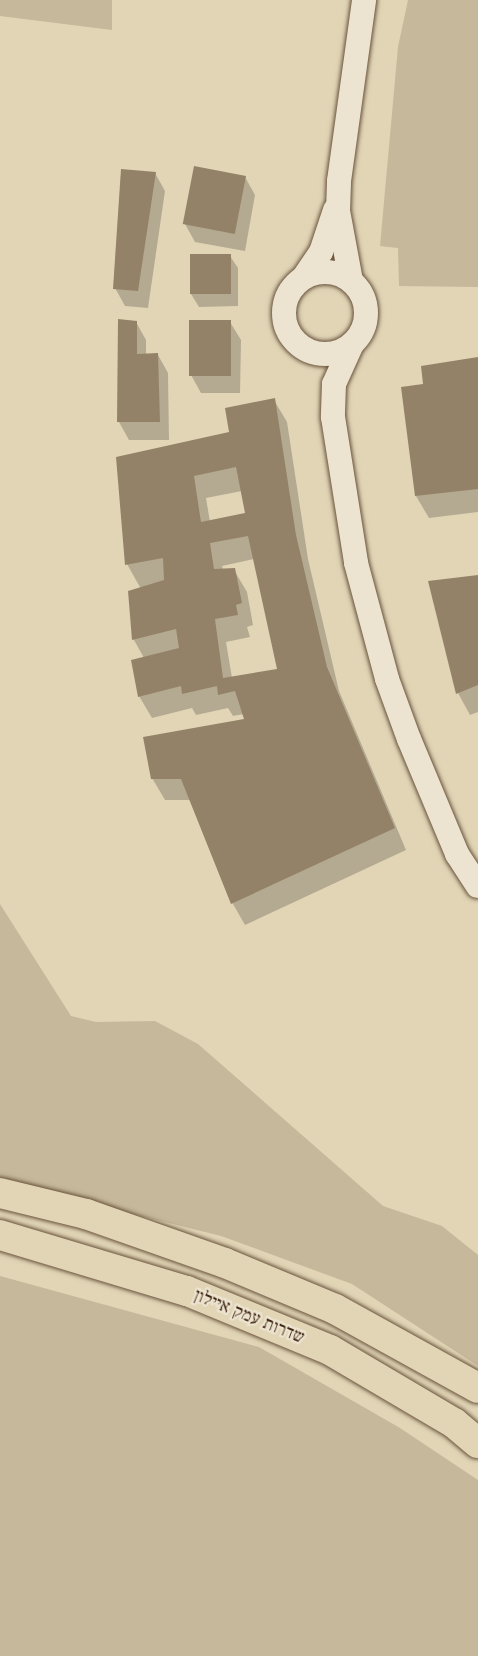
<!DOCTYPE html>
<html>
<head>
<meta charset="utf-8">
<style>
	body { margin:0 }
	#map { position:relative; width:478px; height:1656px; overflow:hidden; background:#e1d5b6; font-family:"Old Standard TT","Frank Ruhl Libre",serif }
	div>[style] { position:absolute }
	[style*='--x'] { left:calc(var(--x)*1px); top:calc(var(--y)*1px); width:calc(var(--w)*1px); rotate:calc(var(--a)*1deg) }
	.green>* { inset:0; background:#c6b89a }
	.shadow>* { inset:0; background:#0003 }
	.building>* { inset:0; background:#948268; transform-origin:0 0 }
	.roads { filter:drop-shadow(0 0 2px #69533c) drop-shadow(0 0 2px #69533c) }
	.minor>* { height:24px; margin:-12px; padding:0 12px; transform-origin:12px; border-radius:12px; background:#ece4d0 }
	.minor>.ring { margin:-12px; padding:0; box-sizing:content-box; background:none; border:24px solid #ece4d0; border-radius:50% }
	.major>* { height:30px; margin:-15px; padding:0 15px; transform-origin:15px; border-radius:15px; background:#e1d5b6 }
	span { translate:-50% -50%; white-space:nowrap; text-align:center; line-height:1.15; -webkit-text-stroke:4.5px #ece4d0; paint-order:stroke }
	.street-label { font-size:18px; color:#412814 }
</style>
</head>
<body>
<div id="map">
	<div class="green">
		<div style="clip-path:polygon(0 0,112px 0,112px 30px,0 16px)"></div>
		<div style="clip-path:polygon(408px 0,478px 0,478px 287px,399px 286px,398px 248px,380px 246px,398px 47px)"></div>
		<div style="clip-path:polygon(0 904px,71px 1016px,96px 1022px,155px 1021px,198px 1044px,383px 1206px,442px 1226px,478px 1255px,478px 1366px,352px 1284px,221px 1236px,0 1181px)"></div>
		<div style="clip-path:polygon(0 1276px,259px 1347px,400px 1428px,478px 1480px,478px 1656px,0 1656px)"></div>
	</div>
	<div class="shadow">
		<div style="clip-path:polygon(155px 173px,165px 191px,148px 308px,125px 306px,115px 288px)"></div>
		<div style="clip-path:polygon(245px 177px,255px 195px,245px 251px,195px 242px,185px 224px)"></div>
		<div style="clip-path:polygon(230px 256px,238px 268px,238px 306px,199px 307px,191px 294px)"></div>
		<div style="clip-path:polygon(136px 322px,146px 340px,146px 355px,158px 355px,168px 373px,169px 440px,129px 440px,119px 422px)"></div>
		<div style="clip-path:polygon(230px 322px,241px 340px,240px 393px,201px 393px,191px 375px)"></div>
		<div style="clip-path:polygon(478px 358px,478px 512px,429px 518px,416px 496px,402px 389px,425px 386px)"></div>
		<div style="clip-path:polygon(evenodd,274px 400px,287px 422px,308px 559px,339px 691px,406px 850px,245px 925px,233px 904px,192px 800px,165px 800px,152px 778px,245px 720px,244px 714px,233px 716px,228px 708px,196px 715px,192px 708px,152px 718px,139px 696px,144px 658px,134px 640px,130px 592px,141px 589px,127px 564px,118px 458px,230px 433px,274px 400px,242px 491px,247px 515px,210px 522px,206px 498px,242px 491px,274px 400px,254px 559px,279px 671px,232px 678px,226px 642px,250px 637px,247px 627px,253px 625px,247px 592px,234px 570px,223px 570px,222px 566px,254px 559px)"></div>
		<div style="clip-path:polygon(478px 576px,478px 712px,470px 715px,458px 693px)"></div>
	</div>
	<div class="building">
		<div style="left:194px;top:166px;width:53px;height:59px;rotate:11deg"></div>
		<div style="clip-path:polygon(121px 169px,156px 172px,138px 291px,113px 289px)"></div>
		<div style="left:231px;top:254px;width:40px;height:41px;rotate:90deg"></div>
		<div style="clip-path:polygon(118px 319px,137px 321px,137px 354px,158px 353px,160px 422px,117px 422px)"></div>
		<div style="left:189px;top:320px;width:42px;height:56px"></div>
		<div style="clip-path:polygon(478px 357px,478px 489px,415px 496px,401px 387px,423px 384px,421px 366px)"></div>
		<div style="clip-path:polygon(evenodd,275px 398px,296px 535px,327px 667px,395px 828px,231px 904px,181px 779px,151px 779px,143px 737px,244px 719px,235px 691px,218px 695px,217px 686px,182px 694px,181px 686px,138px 697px,131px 660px,179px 648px,176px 629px,132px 640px,128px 591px,164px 580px,163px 558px,125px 565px,116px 457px,229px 432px,225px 408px,275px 398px,236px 467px,245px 513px,201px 522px,194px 476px,236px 467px,275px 398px,248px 536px,277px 669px,223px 678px,215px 619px,238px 615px,236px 605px,242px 603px,235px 568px,214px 569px,210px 543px,248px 536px)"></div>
		<div style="clip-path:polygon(478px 575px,478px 685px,456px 694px,428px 581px)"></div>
	</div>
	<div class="roads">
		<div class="minor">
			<div class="ring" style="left:284px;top:272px;width:58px;height:58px"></div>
			<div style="--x:304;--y:277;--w:30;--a:-56"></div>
			<div style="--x:321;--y:252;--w:44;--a:-71.6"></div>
			<div style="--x:351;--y:281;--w:71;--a:-100.5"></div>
			<div style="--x:338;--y:211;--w:30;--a:-88"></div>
			<div style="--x:339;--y:181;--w:183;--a:-82.1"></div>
			<div style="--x:352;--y:344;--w:44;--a:114.2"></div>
			<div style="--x:334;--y:384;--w:33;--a:92"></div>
			<div style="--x:333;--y:417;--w:148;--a:81"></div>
			<div style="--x:356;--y:563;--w:120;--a:75"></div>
			<div style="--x:387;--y:679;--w:64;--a:69.9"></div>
			<div style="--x:409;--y:739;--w:125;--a:67.3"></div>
			<div style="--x:457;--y:854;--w:38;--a:57"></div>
		</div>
		<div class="major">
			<div style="--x:0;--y:1193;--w:89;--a:13.7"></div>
			<div style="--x:86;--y:1214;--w:147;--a:19.4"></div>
			<div style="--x:225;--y:1263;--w:119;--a:22.7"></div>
			<div style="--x:335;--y:1309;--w:163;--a:28.9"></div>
			<div style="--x:0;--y:1235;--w:195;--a:16.7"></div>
			<div style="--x:187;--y:1291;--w:155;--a:22.4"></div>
			<div style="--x:330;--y:1350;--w:144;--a:30.5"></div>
			<div style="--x:454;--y:1423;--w:31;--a:40"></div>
		</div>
	</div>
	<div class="street-label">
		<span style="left:249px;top:1317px;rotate:22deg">שדרות עמק איילון</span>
	</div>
</div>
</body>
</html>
